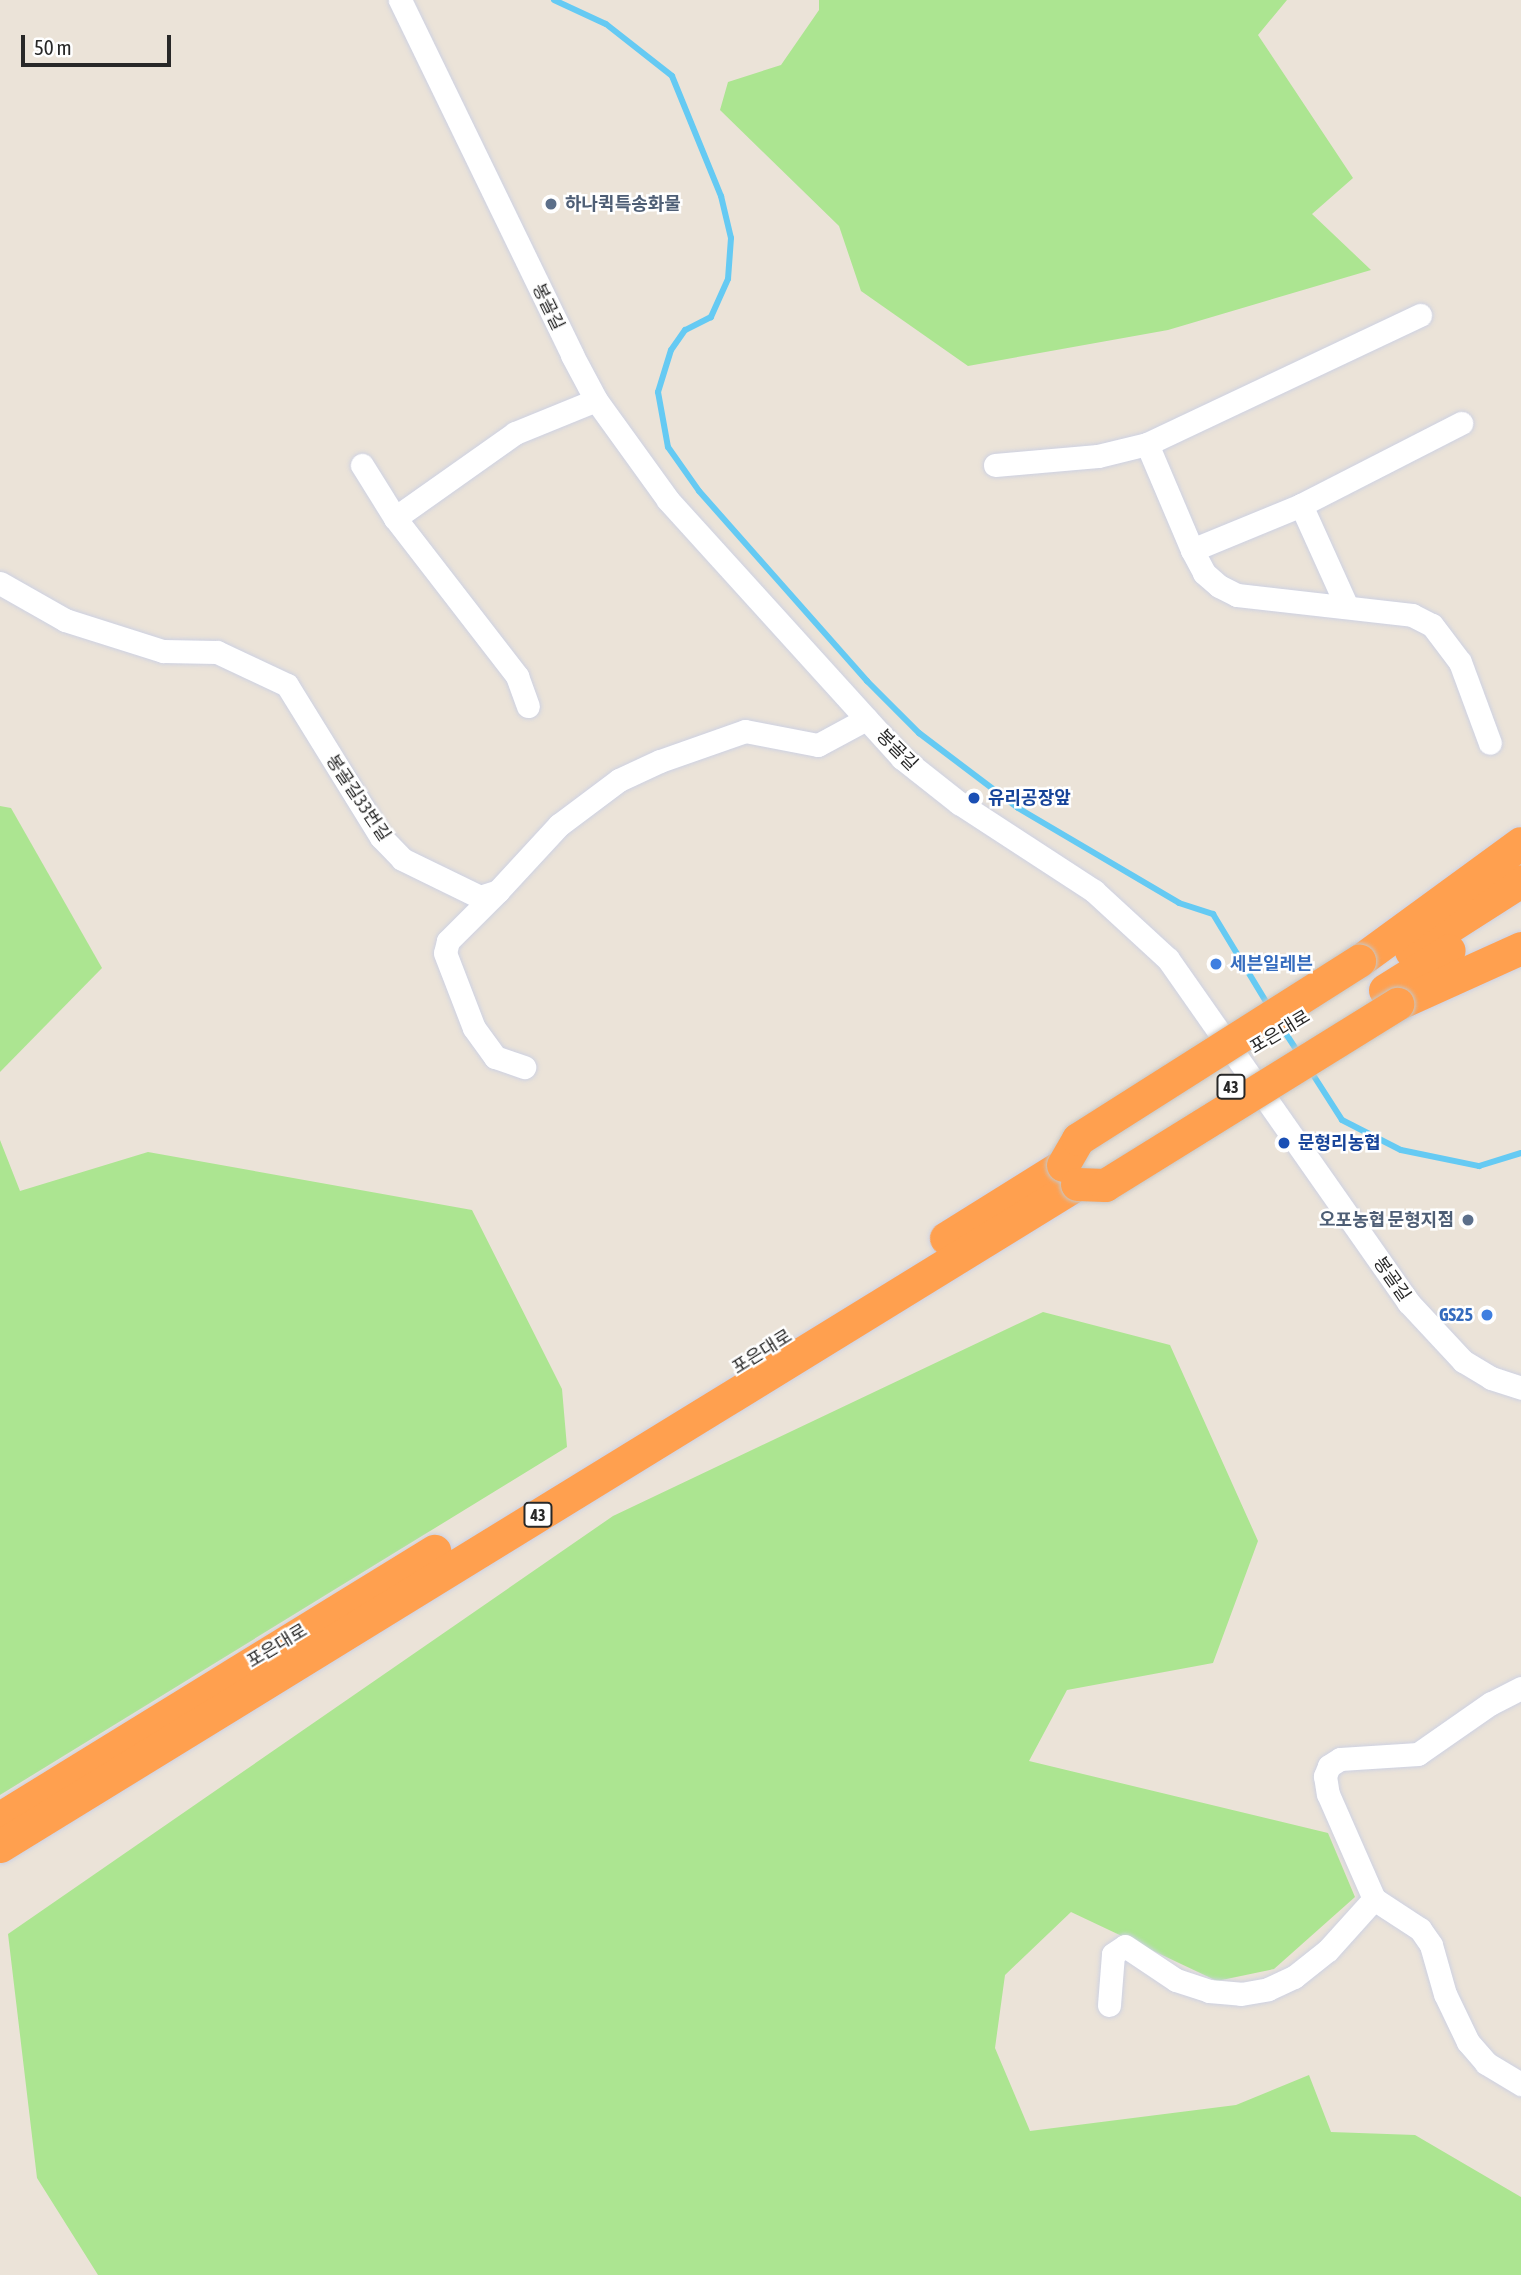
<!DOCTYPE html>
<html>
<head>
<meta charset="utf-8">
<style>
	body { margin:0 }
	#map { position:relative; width:1521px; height:2275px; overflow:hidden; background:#ebe3d8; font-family:"Asap Condensed","Noto Sans KR",sans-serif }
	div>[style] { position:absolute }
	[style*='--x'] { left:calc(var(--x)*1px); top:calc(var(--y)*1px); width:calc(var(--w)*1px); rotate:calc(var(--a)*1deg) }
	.green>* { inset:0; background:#ace591 }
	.stream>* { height:6px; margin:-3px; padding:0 3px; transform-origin:3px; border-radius:3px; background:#65caf3 }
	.roads { filter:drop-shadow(0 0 2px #cdd1e2) drop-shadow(0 0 2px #cdd1e2) }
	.minor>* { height:23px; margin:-11.5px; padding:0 11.5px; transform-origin:11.5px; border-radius:11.5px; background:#fff }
	.highway>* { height:33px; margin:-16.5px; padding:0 16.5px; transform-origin:16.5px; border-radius:16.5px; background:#ffa04f }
	.bridges { filter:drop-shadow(0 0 2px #c7c7c7) drop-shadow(0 0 2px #c7c7c7) }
	.highway-bridge>* { height:33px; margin:-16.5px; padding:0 16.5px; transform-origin:16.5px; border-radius:16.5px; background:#ffa04f }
	.dots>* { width:19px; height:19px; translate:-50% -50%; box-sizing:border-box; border:4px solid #fff; border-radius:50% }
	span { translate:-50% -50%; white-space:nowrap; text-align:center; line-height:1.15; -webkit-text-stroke:5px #fff; paint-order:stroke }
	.shield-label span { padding:2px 5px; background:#fff; border:2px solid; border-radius:5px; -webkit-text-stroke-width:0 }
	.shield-label { font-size:16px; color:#282828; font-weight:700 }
	.service-label { font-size:18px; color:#4e5e75; font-weight:700 }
	.left { translate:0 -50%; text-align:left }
	.right { translate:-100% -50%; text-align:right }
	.street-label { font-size:18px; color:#282828 }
	.transit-label { font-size:18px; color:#164399; font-weight:700 }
	.shop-label { font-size:18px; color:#366cbe; font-weight:700 }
	.scale { position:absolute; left:21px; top:35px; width:150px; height:32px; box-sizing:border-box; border:4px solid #282828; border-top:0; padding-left:9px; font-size:21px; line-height:24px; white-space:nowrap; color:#282828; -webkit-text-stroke:5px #fff; paint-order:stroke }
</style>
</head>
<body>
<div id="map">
	<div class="green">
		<div style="clip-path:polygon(819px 0,1287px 0,1258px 35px,1353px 178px,1312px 214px,1371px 270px,1168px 330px,968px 366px,861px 291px,839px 226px,720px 110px,728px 82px,781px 65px,819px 10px)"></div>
		<div style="clip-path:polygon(0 806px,11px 808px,102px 968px,0 1072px)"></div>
		<div style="clip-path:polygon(0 1140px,20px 1191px,148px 1152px,472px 1210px,562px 1389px,567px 1447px,0 1795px)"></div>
		<div style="clip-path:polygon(1043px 1312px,1170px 1345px,1258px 1541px,1213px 1663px,1067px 1690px,1029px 1761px,1328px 1833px,1355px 1897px,1274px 1969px,1217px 1981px,1071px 1912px,1005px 1975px,995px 2048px,1030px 2131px,1236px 2105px,1309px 2075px,1331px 2132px,1415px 2135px,1521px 2197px,1521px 2275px,98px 2275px,37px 2178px,8px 1934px,613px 1516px)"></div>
	</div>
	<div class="stream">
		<div style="--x:554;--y:0;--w:57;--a:24.8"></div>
		<div style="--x:606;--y:24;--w:84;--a:38.2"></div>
		<div style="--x:672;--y:76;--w:130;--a:67.8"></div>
		<div style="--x:721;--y:196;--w:43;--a:76.6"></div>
		<div style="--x:731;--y:238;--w:41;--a:94.2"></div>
		<div style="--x:728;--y:279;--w:42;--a:114.1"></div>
		<div style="--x:711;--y:317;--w:29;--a:153"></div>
		<div style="--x:685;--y:330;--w:24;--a:125"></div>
		<div style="--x:671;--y:350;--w:44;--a:107.2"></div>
		<div style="--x:658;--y:392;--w:56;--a:79.7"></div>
		<div style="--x:668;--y:447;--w:54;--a:54.8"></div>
		<div style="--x:699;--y:491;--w:254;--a:48.5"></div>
		<div style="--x:867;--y:681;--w:74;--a:45"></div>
		<div style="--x:919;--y:733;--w:124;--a:37.1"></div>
		<div style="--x:1018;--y:808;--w:187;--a:30.5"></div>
		<div style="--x:1179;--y:903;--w:36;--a:18"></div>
		<div style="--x:1213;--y:914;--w:110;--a:58.8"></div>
		<div style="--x:1279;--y:1023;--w:35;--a:57"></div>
		<div style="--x:1310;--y:1070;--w:59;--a:57.4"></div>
		<div style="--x:1342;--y:1120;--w:66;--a:27"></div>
		<div style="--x:1401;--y:1150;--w:80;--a:11.6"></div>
		<div style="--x:1479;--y:1166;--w:44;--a:-17.2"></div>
	</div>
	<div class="roads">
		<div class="minor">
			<div style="--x:400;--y:0;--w:394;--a:64.1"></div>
			<div style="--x:572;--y:355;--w:51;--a:61.9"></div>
			<div style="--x:596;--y:400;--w:123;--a:54.2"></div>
			<div style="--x:668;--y:500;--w:348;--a:47.8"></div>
			<div style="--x:902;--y:758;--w:73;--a:38.3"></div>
			<div style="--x:959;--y:803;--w:161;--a:33.1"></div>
			<div style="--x:1094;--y:891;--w:100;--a:42.6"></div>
			<div style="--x:1168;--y:959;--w:419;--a:55"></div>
			<div style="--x:1408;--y:1302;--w:81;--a:47"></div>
			<div style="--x:1463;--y:1361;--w:33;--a:31"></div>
			<div style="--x:1491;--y:1378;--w:32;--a:18"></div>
			<div style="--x:1147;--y:444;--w:115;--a:67"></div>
			<div style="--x:1192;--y:550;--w:26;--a:62"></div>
			<div style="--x:1204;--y:573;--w:20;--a:41"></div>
			<div style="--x:1219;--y:586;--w:20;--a:27"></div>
			<div style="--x:1237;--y:595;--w:176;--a:6.5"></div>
			<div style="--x:1412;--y:615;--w:22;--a:27"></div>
			<div style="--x:1432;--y:625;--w:46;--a:52.9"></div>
			<div style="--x:1460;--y:662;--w:86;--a:69.7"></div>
			<div style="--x:362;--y:465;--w:62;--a:58.1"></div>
			<div style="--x:395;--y:518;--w:200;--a:52.3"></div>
			<div style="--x:517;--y:676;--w:32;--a:70"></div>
			<div style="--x:995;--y:465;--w:103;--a:-5"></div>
			<div style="--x:1098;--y:456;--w:50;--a:-13.8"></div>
			<div style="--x:1147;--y:444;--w:302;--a:-25.3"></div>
			<div style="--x:1301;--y:505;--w:112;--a:65.7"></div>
			<div style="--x:395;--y:518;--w:147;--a:-35.3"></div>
			<div style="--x:515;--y:433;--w:87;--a:-22.2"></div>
			<div style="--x:1192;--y:550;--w:118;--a:-22.4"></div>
			<div style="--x:1301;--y:505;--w:180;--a:-27.1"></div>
			<div style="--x:0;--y:583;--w:75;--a:29.6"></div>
			<div style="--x:65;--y:620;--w:103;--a:17.6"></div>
			<div style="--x:163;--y:651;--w:54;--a:1.1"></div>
			<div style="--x:217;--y:652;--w:77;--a:25.2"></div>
			<div style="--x:287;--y:685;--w:179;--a:58.3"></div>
			<div style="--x:381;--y:837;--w:30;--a:46"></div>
			<div style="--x:402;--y:859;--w:87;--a:26"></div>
			<div style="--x:480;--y:897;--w:19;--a:-18"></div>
			<div style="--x:498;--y:891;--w:90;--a:-47.3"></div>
			<div style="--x:559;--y:825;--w:75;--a:-36.9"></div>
			<div style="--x:619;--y:780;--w:45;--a:-24.9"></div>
			<div style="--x:660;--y:761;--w:90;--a:-19.4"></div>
			<div style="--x:745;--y:731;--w:74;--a:10.9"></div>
			<div style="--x:818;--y:745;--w:55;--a:-28.4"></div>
			<div style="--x:498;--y:891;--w:71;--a:135"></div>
			<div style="--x:448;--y:941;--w:12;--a:104"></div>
			<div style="--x:445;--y:953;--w:80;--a:68.9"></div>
			<div style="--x:474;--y:1028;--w:36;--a:54"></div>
			<div style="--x:495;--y:1057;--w:31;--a:19"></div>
			<div style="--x:1521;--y:1688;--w:34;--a:153"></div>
			<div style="--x:1491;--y:1703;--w:89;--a:145.1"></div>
			<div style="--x:1418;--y:1754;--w:78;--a:176.3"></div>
			<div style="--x:1340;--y:1759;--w:13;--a:148"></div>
			<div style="--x:1329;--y:1766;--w:11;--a:112"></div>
			<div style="--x:1325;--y:1776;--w:18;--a:81"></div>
			<div style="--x:1328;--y:1794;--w:115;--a:66.3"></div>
			<div style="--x:1374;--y:1899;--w:55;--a:33.1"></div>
			<div style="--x:1420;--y:1929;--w:19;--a:55"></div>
			<div style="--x:1431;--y:1945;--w:51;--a:74.1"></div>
			<div style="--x:1445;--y:1994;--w:53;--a:64.4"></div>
			<div style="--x:1468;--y:2042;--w:28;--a:49"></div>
			<div style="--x:1486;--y:2063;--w:41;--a:31"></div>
			<div style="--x:1109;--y:2005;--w:51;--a:-85.5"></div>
			<div style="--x:1113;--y:1954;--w:14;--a:-34"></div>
			<div style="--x:1125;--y:1946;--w:61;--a:33.7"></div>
			<div style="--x:1176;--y:1980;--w:35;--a:18"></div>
			<div style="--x:1209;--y:1991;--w:32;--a:5"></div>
			<div style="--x:1241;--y:1994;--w:27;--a:-10"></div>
			<div style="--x:1268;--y:1989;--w:29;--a:-25"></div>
			<div style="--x:1294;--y:1977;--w:43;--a:-38.5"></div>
			<div style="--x:1328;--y:1950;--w:69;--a:-48"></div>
		</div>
		<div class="highway">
			<div style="--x:1411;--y:951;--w:130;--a:-32.5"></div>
			<div style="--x:1359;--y:961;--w:200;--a:-36.1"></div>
			<div style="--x:1385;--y:990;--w:75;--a:-32"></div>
			<div style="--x:1397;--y:1004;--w:136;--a:-24.3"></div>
			<div style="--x:946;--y:1238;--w:138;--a:-32"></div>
			<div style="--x:0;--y:1818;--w:510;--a:-31.6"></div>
			<div style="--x:0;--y:1846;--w:1264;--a:-31.58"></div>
		</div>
	</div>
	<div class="bridges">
		<div class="highway-bridge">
			<div style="--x:1063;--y:1165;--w:30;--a:-60"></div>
			<div style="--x:1078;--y:1139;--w:333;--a:-32.4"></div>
			<div style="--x:1077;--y:1184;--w:28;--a:2"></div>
			<div style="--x:1105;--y:1185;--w:344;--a:-31.8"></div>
		</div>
	</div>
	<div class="dots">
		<div style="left:551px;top:204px;background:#5c6f8a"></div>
		<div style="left:974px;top:798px;background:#1a4fb4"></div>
		<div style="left:1216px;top:964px;background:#3f7fe0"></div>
		<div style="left:1284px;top:1143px;background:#1a4fb4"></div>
		<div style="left:1468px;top:1220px;background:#5c6f8a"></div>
		<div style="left:1487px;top:1315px;background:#3f7fe0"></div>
	</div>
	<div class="shield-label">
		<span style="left:1231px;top:1087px">43</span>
		<span style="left:538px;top:1515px">43</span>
	</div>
	<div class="service-label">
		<span class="left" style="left:565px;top:204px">하나퀵특송화물</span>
		<span class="right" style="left:1454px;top:1220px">오포농협 문형지점</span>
	</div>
	<div class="street-label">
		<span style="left:548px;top:307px;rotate:64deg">봉골길</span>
		<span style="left:897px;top:750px;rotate:45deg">봉골길</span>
		<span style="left:358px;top:798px;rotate:56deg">봉골길33번길</span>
		<span style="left:1280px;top:1032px;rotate:-31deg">포은대로</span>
		<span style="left:1392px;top:1279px;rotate:55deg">봉골길</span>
		<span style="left:762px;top:1352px;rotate:-32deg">포은대로</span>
		<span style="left:277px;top:1646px;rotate:-31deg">포은대로</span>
	</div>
	<div class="transit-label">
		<span class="left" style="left:988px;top:798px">유리공장앞</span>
		<span class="left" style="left:1298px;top:1143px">문형리농협</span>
	</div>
	<div class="shop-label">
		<span class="left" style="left:1230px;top:964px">세븐일레븐</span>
		<span class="right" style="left:1473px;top:1315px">GS25</span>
	</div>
	<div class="scale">50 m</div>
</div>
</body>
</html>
